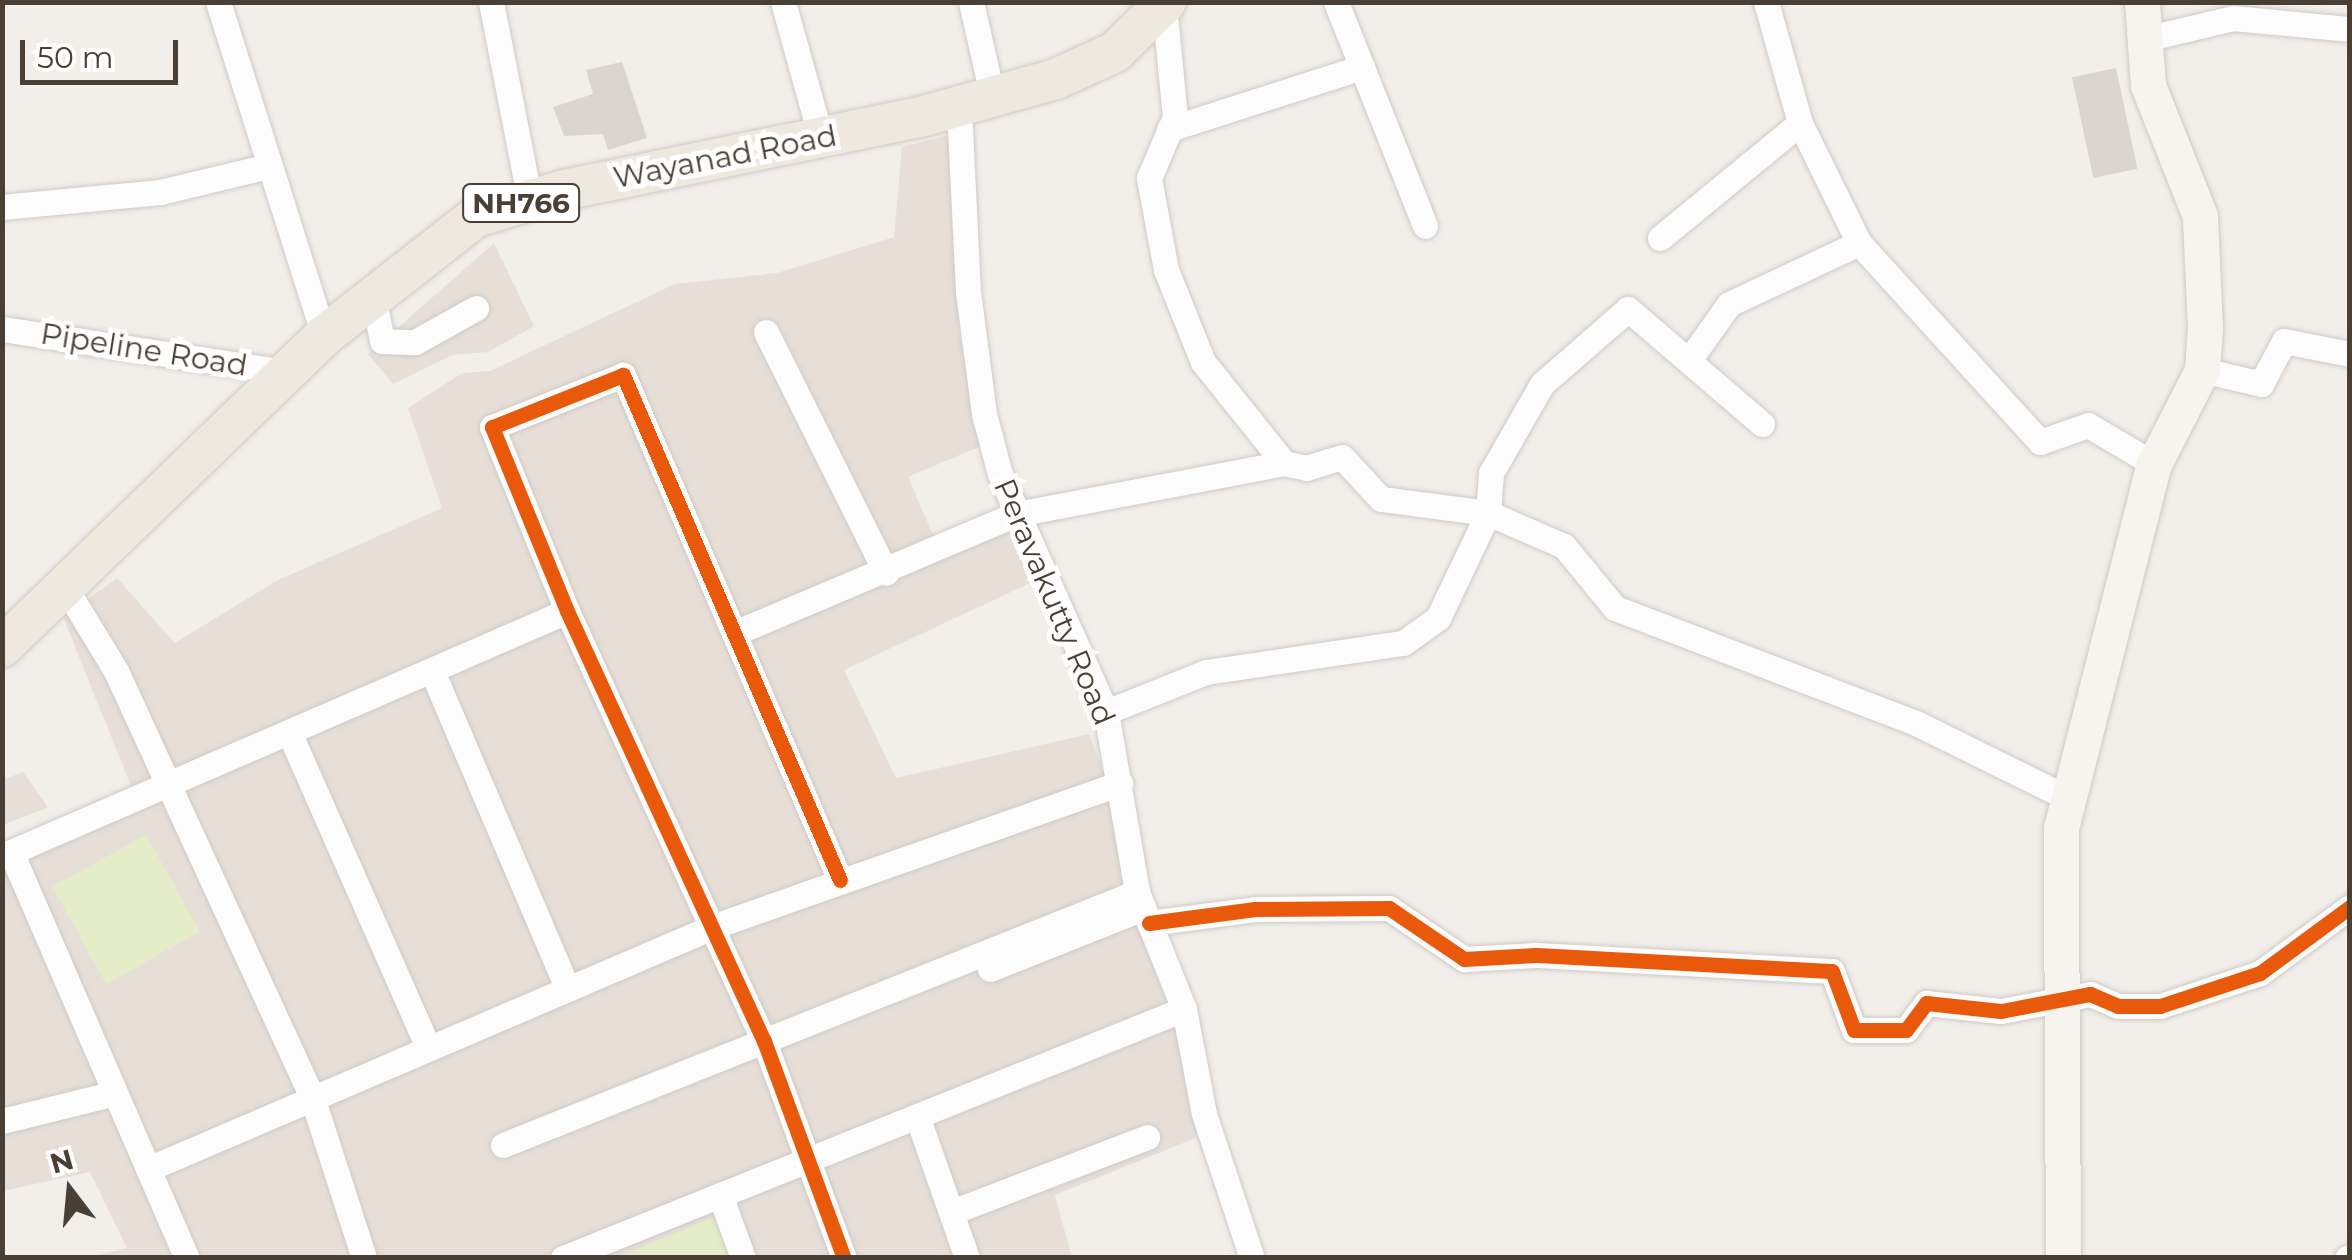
<!DOCTYPE html>
<html>
<head>
<meta charset="utf-8">
<style>
	body { margin:0 }
	#map { position:relative; width:2352px; height:1260px; overflow:hidden; background:#f2eeea; font-family:Montserrat,sans-serif }
	div>[style] { position:absolute }
	[style*='--x'] { left:calc(var(--x)*1px); top:calc(var(--y)*1px); width:calc(var(--w)*1px); rotate:calc(var(--a)*1deg) }
	.residential>* { inset:0; background:#e7dfd7 }
	.green>* { inset:0; background:#e4edc8; transform-origin:0 0 }
	.building>* { inset:0; background:#dad5d1; transform-origin:0 0 }
	.roads { filter:drop-shadow(0 0 2px #cfcac6) drop-shadow(0 0 2px #cfcac6) }
	.minor>* { height:25px; margin:-12.5px; padding:0 12.5px; transform-origin:12.5px; border-radius:12.5px; background:#fdfcfc }
	.secondary>* { height:35px; margin:-17.5px; padding:0 17.5px; transform-origin:17.5px; border-radius:17.5px; background:#f7f4ef }
	.trunk>* { height:40px; margin:-20px; padding:0 20px; transform-origin:20px; border-radius:20px; background:#efe8de }
	.cycleway>* { height:15px; margin:-7.5px; padding:0 7.5px; transform-origin:7.5px; border-radius:7.5px; background:#e8590c }
	span { translate:-50% -50%; white-space:nowrap; text-align:center; line-height:1.15; -webkit-text-stroke:10px #fff; paint-order:stroke }
	.shield-label span { padding:2px 8px; background:#fff; border:2px solid; border-radius:8px; -webkit-text-stroke-width:0 }
	.shield-label { font-size:28px; color:#493f35; font-weight:700 }
	.street-label { font-size:30px; color:#493f35 }
	.frame { position:absolute; inset:0; border:5px solid #493f35; pointer-events:none }
	.north { position:absolute; left:20px; top:1140px; width:100px; height:100px; -webkit-text-stroke:8px #fff; paint-order:stroke; rotate:344deg; font-size:28px; font-weight:700; line-height:40px; text-align:center; color:#493f35 }
	.north::after { content:''; display:block; margin:auto; width:35px; height:45px; background:#493f35; clip-path:polygon(50% 0,100% 100%,50% 72%,0 100%) }
	.scale { position:absolute; left:20px; top:40px; width:158px; height:45px; box-sizing:border-box; border:5px solid #493f35; border-top:0; padding-left:12px; font-size:30px; line-height:35px; white-space:nowrap; color:#493f35; -webkit-text-stroke:8px #fff; paint-order:stroke }
</style>
</head>
<body>
<div id="map">
	<div class="residential">
		<div style="clip-path:polygon(949px 135px,959px 332px,981px 446px,908px 477px,937px 544px,1005px 512px,1039px 579px,844px 670px,896px 778px,1089px 734px,1113px 796px,1131px 904px,1176px 1027px,1198px 1137px,1055px 1195px,1072px 1258px,88px 1257px,127px 1248px,90px 1172px,3px 1191px,3px 844px,131px 786px,63px 617px,117px 578px,175px 643px,276px 581px,442px 508px,408px 408px,462px 373px,490px 371px,675px 284px,777px 273px,894px 237px,902px 147px)"></div>
		<div style="clip-path:polygon(494px 243px,534px 326px,488px 352px,452px 355px,393px 384px,368px 354px)"></div>
		<div style="clip-path:polygon(23px 772px,48px 807px,3px 825px,3px 780px)"></div>
	</div>
	<div class="green">
		<div style="left:146px;top:835px;width:111px;height:107px;rotate:61deg"></div>
		<div style="clip-path:polygon(714px 1217px,731px 1257px,617px 1258px)"></div>
	</div>
	<div class="building">
		<div style="clip-path:polygon(622px 62px,647px 138px,608px 150px,603px 134px,564px 136px,553px 107px,593px 94px,586px 70px)"></div>
		<div style="left:2116px;top:68px;width:103px;height:45px;rotate:78deg"></div>
	</div>
	<div class="roads">
		<div class="minor">
			<div style="--x:218;--y:2;--w:350;--a:72.4"></div>
			<div style="--x:491;--y:2;--w:202;--a:78.9"></div>
			<div style="--x:783;--y:2;--w:141;--a:74.4"></div>
			<div style="--x:971;--y:2;--w:99;--a:77.2"></div>
			<div style="--x:1336;--y:2;--w:241;--a:68.3"></div>
			<div style="--x:2149;--y:38;--w:86;--a:-13.4"></div>
			<div style="--x:2233;--y:18;--w:118;--a:5.4"></div>
			<div style="--x:959;--y:108;--w:184;--a:87.2"></div>
			<div style="--x:968;--y:292;--w:123;--a:82.5"></div>
			<div style="--x:984;--y:414;--w:62;--a:75.1"></div>
			<div style="--x:1000;--y:474;--w:261;--a:66"></div>
			<div style="--x:1106;--y:712;--w:183;--a:80.2"></div>
			<div style="--x:1137;--y:892;--w:126;--a:68.1"></div>
			<div style="--x:1184;--y:1009;--w:107;--a:79.2"></div>
			<div style="--x:1204;--y:1114;--w:152;--a:71.6"></div>
			<div style="--x:1800;--y:123;--w:134;--a:63.8"></div>
			<div style="--x:1169;--y:129;--w:203;--a:-17.8"></div>
			<div style="--x:2;--y:207;--w:159;--a:-5.4"></div>
			<div style="--x:160;--y:192;--w:111;--a:-13.5"></div>
			<div style="--x:1660;--y:238;--w:181;--a:-39.4"></div>
			<div style="--x:1800;--y:123;--w:126;--a:-105.7"></div>
			<div style="--x:373;--y:296;--w:46;--a:78.7"></div>
			<div style="--x:382;--y:341;--w:33;--a:2"></div>
			<div style="--x:415;--y:342;--w:70;--a:-29.1"></div>
			<div style="--x:2;--y:329;--w:287;--a:8.6"></div>
			<div style="--x:766;--y:332;--w:269;--a:63.5"></div>
			<div style="--x:1690;--y:359;--w:67;--a:-54.7"></div>
			<div style="--x:1729;--y:304;--w:144;--a:-25.1"></div>
			<div style="--x:1859;--y:243;--w:269;--a:47.7"></div>
			<div style="--x:2040;--y:442;--w:51;--a:-19.5"></div>
			<div style="--x:2088;--y:425;--w:77;--a:30.6"></div>
			<div style="--x:2202;--y:370;--w:61;--a:13.3"></div>
			<div style="--x:2261;--y:384;--w:49;--a:-61.9"></div>
			<div style="--x:2284;--y:341;--w:67;--a:11.1"></div>
			<div style="--x:1762;--y:424;--w:177;--a:-139.4"></div>
			<div style="--x:1628;--y:309;--w:114;--a:138.9"></div>
			<div style="--x:1542;--y:384;--w:103;--a:119.8"></div>
			<div style="--x:1491;--y:473;--w:40;--a:94.3"></div>
			<div style="--x:1488;--y:513;--w:83;--a:23.5"></div>
			<div style="--x:1564;--y:546;--w:80;--a:50.6"></div>
			<div style="--x:1615;--y:608;--w:322;--a:20.9"></div>
			<div style="--x:1916;--y:723;--w:169;--a:26.3"></div>
			<div style="--x:65;--y:587;--w:98;--a:58.7"></div>
			<div style="--x:116;--y:671;--w:472;--a:65.3"></div>
			<div style="--x:313;--y:1100;--w:166;--a:72.1"></div>
			<div style="--x:737;--y:632;--w:304;--a:-22.9"></div>
			<div style="--x:1017;--y:514;--w:272;--a:-10.8"></div>
			<div style="--x:432;--y:671;--w:341;--a:66.9"></div>
			<div style="--x:1106;--y:712;--w:108;--a:-21.8"></div>
			<div style="--x:1206;--y:672;--w:199;--a:-8.4"></div>
			<div style="--x:1403;--y:643;--w:43;--a:-35.5"></div>
			<div style="--x:1438;--y:618;--w:116;--a:-64.5"></div>
			<div style="--x:1488;--y:513;--w:108;--a:-172.5"></div>
			<div style="--x:1381;--y:499;--w:57;--a:-132.9"></div>
			<div style="--x:1342;--y:457;--w:37;--a:163"></div>
			<div style="--x:1307;--y:468;--w:24;--a:-168"></div>
			<div style="--x:1284;--y:463;--w:129;--a:-128.7"></div>
			<div style="--x:1203;--y:362;--w:99;--a:-111.9"></div>
			<div style="--x:1166;--y:270;--w:94;--a:-100.5"></div>
			<div style="--x:1149;--y:178;--w:66;--a:-66.9"></div>
			<div style="--x:1175;--y:117;--w:113;--a:-95.6"></div>
			<div style="--x:289;--y:732;--w:340;--a:66.2"></div>
			<div style="--x:11;--y:852;--w:443;--a:66.6"></div>
			<div style="--x:2;--y:856;--w:616;--a:-23.44"></div>
			<div style="--x:840;--y:880;--w:550;--a:-113.25"></div>
			<div style="--x:623;--y:375;--w:141;--a:158.3"></div>
			<div style="--x:492;--y:427;--w:199;--a:67.8"></div>
			<div style="--x:567;--y:611;--w:473;--a:65.4"></div>
			<div style="--x:764;--y:1041;--w:231;--a:69.8"></div>
			<div style="--x:1149;--y:923;--w:107;--a:-7.5"></div>
			<div style="--x:1255;--y:909;--w:134;--a:-0.4"></div>
			<div style="--x:1389;--y:908;--w:91;--a:34.2"></div>
			<div style="--x:1464;--y:959;--w:72;--a:-3.2"></div>
			<div style="--x:1536;--y:955;--w:296;--a:3.1"></div>
			<div style="--x:1832;--y:971;--w:63;--a:69.6"></div>
			<div style="--x:1854;--y:1030;--w:52;--a:0"></div>
			<div style="--x:1906;--y:1030;--w:34;--a:-53"></div>
			<div style="--x:1926;--y:1003;--w:75;--a:6.1"></div>
			<div style="--x:2001;--y:1011;--w:91;--a:-10.8"></div>
			<div style="--x:2090;--y:994;--w:30;--a:23"></div>
			<div style="--x:2118;--y:1006;--w:42;--a:0"></div>
			<div style="--x:2160;--y:1006;--w:105;--a:-18.3"></div>
			<div style="--x:2260;--y:973;--w:112;--a:-36.3"></div>
			<div style="--x:990;--y:969;--w:165;--a:-21.7"></div>
			<div style="--x:917;--y:1116;--w:151;--a:70.6"></div>
			<div style="--x:2;--y:1121;--w:116;--a:-13.9"></div>
			<div style="--x:503;--y:1145;--w:683;--a:-21.75"></div>
			<div style="--x:148;--y:1169;--w:614;--a:-23.22"></div>
			<div style="--x:712;--y:927;--w:433;--a:-19.4"></div>
			<div style="--x:720;--y:1195;--w:67;--a:69.9"></div>
			<div style="--x:952;--y:1212;--w:209;--a:-21"></div>
			<div style="--x:563;--y:1258;--w:669;--a:-21.85"></div>
			<div style="--x:2347;--y:1258;--w:3;--a:-18"></div>
		</div>
		<div class="secondary">
			<div style="--x:2063;--y:1258;--w:430;--a:-90.3"></div>
			<div style="--x:2061;--y:828;--w:376;--a:-75.7"></div>
			<div style="--x:2154;--y:464;--w:106;--a:-62.9"></div>
			<div style="--x:2202;--y:370;--w:42;--a:-85.9"></div>
			<div style="--x:2205;--y:328;--w:112;--a:-92.6"></div>
			<div style="--x:2200;--y:216;--w:141;--a:-111.7"></div>
			<div style="--x:2148;--y:85;--w:83;--a:-94.1"></div>
		</div>
		<div class="trunk">
			<div style="--x:2;--y:647;--w:448;--a:-44"></div>
			<div style="--x:324;--y:336;--w:193;--a:-38.1"></div>
			<div style="--x:476;--y:217;--w:92;--a:-17.1"></div>
			<div style="--x:564;--y:190;--w:368;--a:-11.6"></div>
			<div style="--x:924;--y:116;--w:137;--a:-15.7"></div>
			<div style="--x:1056;--y:79;--w:65;--a:-24.6"></div>
			<div style="--x:1115;--y:52;--w:71;--a:-44.4"></div>
		</div>
	</div>
	<div class="cycleway">
		<div style="--x:840;--y:880;--w:550;--a:-113.25"></div>
		<div style="--x:623;--y:375;--w:141;--a:158.3"></div>
		<div style="--x:492;--y:427;--w:199;--a:67.8"></div>
		<div style="--x:567;--y:611;--w:473;--a:65.4"></div>
		<div style="--x:764;--y:1041;--w:231;--a:69.8"></div>
		<div style="--x:1149;--y:923;--w:107;--a:-7.5"></div>
		<div style="--x:1255;--y:909;--w:134;--a:-0.4"></div>
		<div style="--x:1389;--y:908;--w:91;--a:34.2"></div>
		<div style="--x:1464;--y:959;--w:72;--a:-3.2"></div>
		<div style="--x:1536;--y:955;--w:296;--a:3.1"></div>
		<div style="--x:1832;--y:971;--w:63;--a:69.6"></div>
		<div style="--x:1854;--y:1030;--w:52;--a:0"></div>
		<div style="--x:1906;--y:1030;--w:34;--a:-53"></div>
		<div style="--x:1926;--y:1003;--w:75;--a:6.1"></div>
		<div style="--x:2001;--y:1011;--w:91;--a:-10.8"></div>
		<div style="--x:2090;--y:994;--w:30;--a:23"></div>
		<div style="--x:2118;--y:1006;--w:42;--a:0"></div>
		<div style="--x:2160;--y:1006;--w:105;--a:-18.3"></div>
		<div style="--x:2260;--y:973;--w:112;--a:-36.3"></div>
	</div>
	<div class="shield-label">
		<span style="left:521px;top:203px">NH766</span>
	</div>
	<div class="street-label">
		<span style="left:725px;top:157px;rotate:-11deg">Wayanad Road</span>
		<span style="left:144px;top:350px;rotate:9deg">Pipeline Road</span>
		<span style="left:1054px;top:602px;rotate:67deg">Peravakutty Road</span>
	</div>
	<div class="frame"></div>
	<div class="north">N</div>
	<div class="scale">50 m</div>
</div>
</body>
</html>
